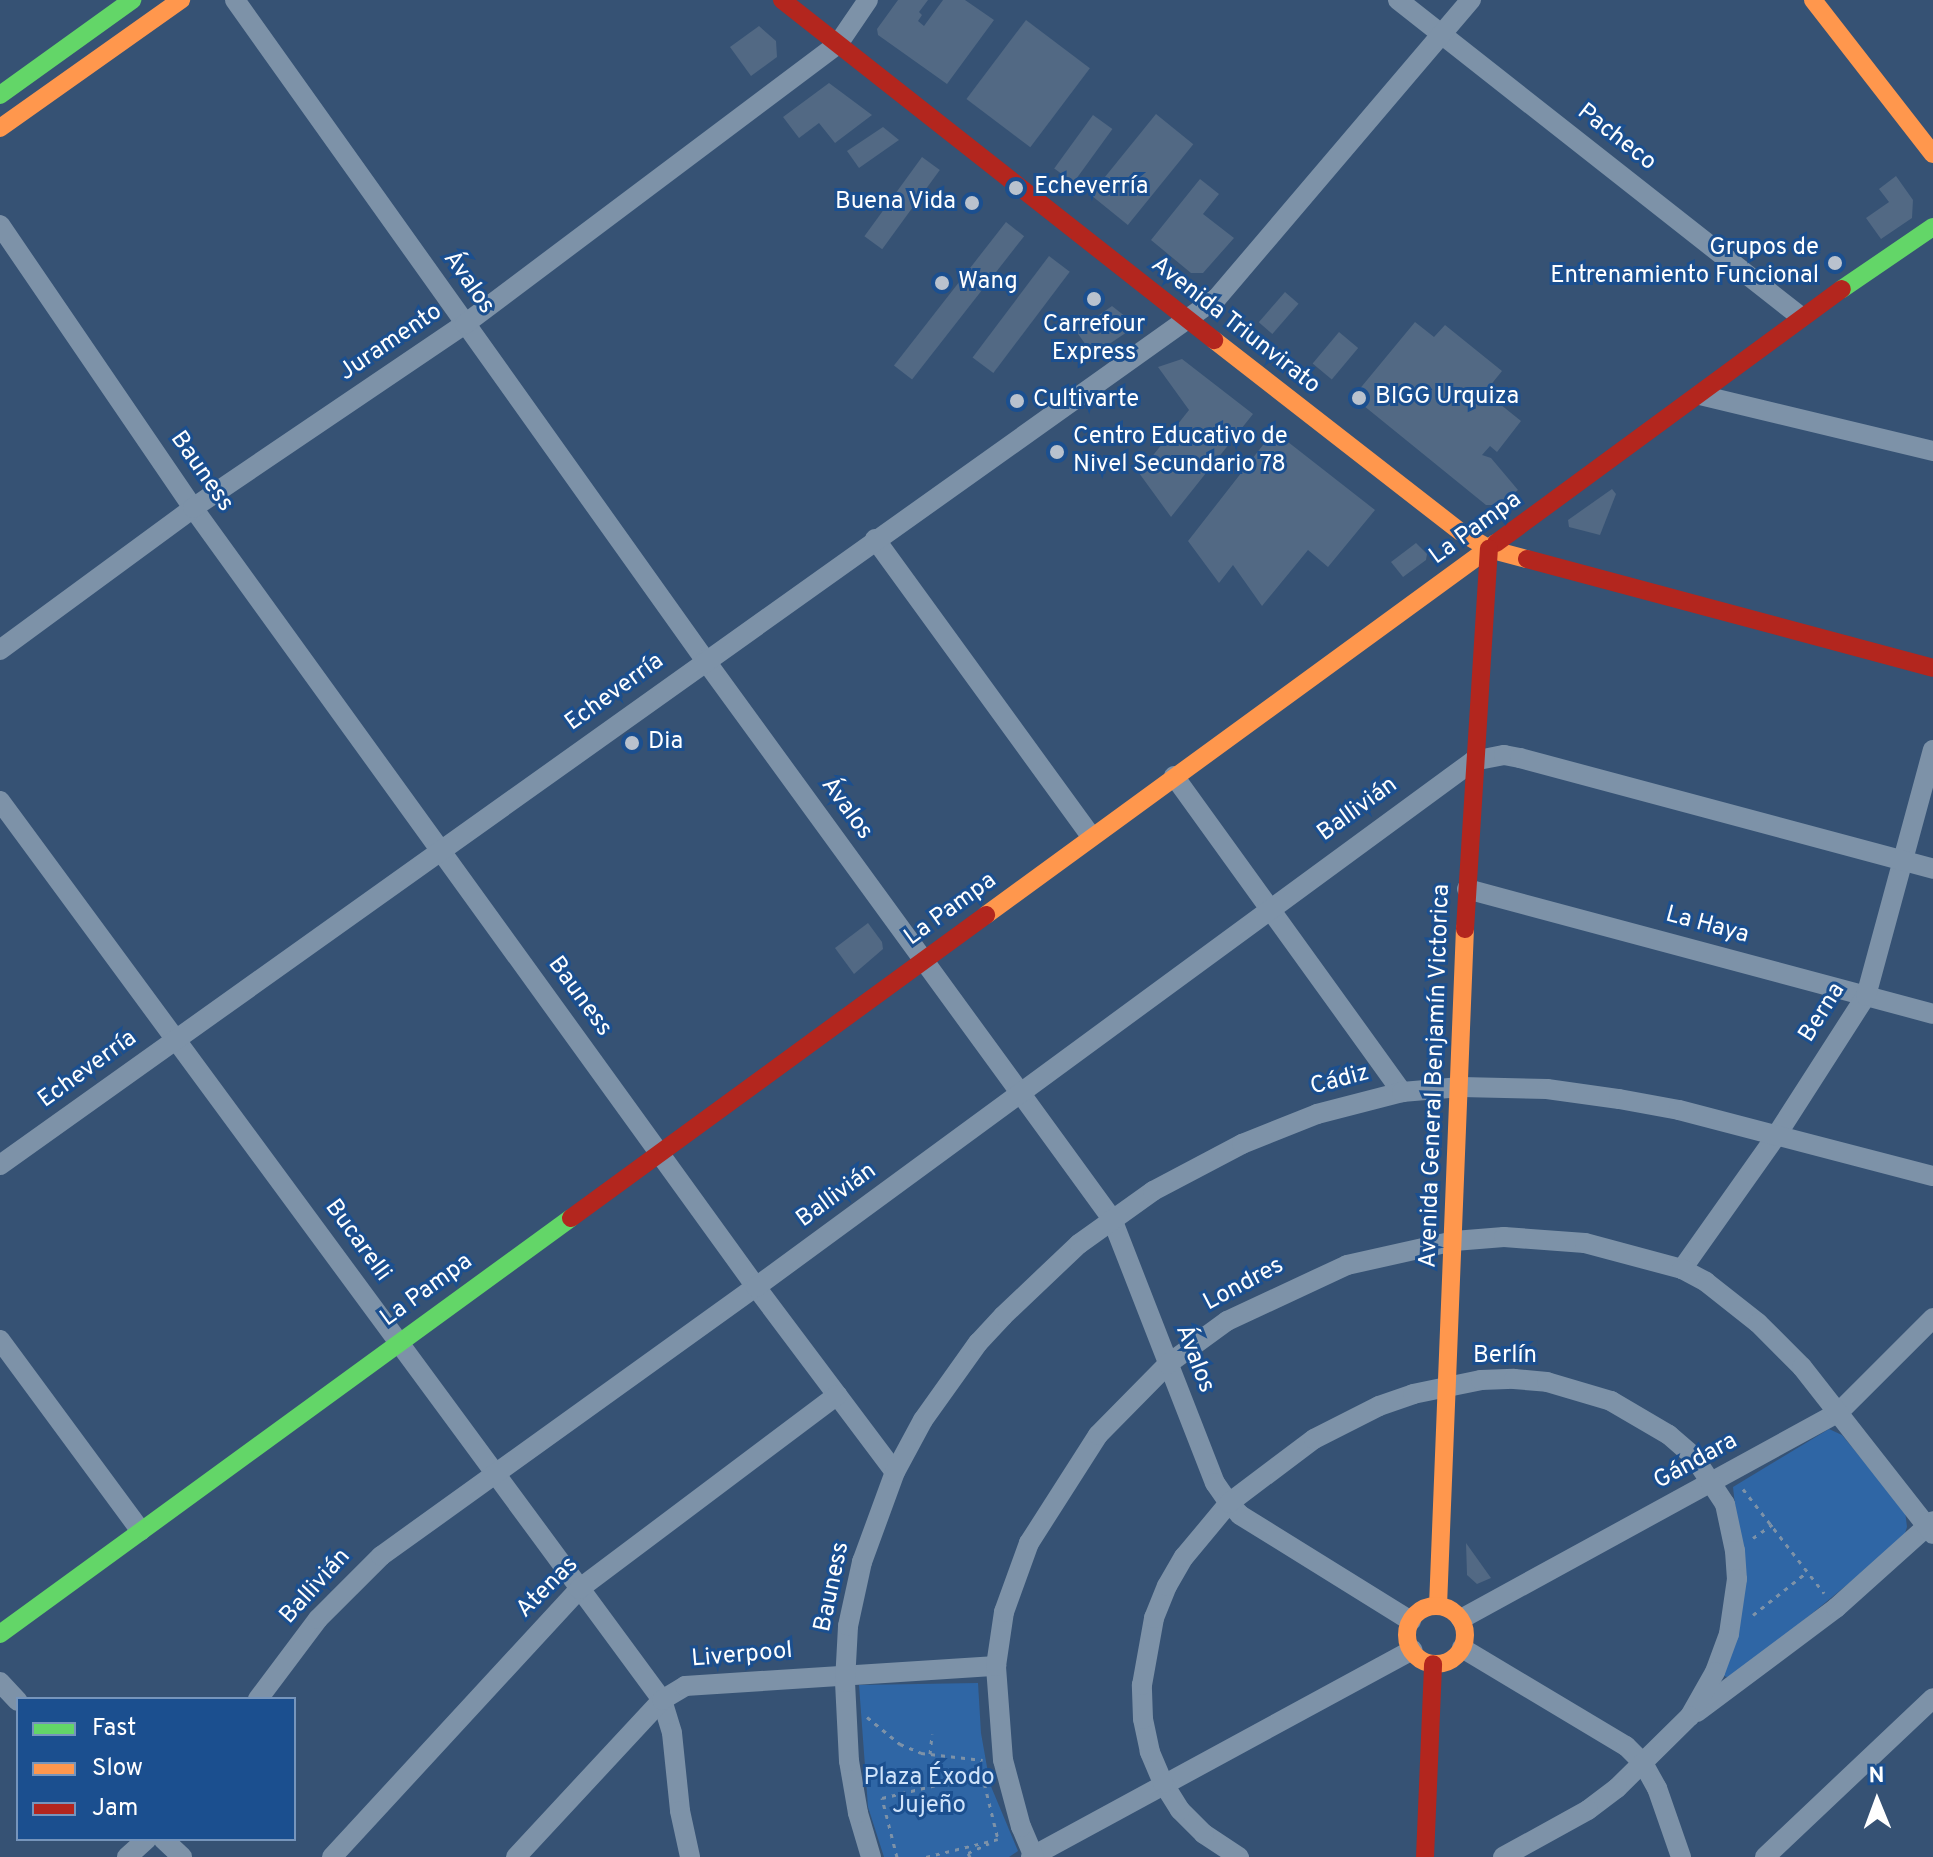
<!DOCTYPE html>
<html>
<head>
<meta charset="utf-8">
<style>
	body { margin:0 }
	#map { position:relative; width:1933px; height:1857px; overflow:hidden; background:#365274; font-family:Overpass,sans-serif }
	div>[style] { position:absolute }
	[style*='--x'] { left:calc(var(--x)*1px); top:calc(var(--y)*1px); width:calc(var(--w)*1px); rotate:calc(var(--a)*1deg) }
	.green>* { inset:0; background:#2f66a5 }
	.building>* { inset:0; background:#526984; transform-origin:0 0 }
	.path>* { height:3px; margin-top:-1.5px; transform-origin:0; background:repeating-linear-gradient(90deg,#7d92a8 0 4px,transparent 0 10px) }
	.street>* { height:20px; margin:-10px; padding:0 10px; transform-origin:10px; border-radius:10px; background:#7d92a8 }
	.fast>* { height:18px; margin:-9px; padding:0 9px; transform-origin:9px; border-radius:9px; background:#63d668 }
	.slow>* { height:18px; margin:-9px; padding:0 9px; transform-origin:9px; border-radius:9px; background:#ff974d }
	.slow>.ring { margin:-9px; padding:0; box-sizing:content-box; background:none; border:18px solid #ff974d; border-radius:50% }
	.jam>* { height:18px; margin:-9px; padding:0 9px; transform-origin:9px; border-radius:9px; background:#b3261e }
	.dots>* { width:22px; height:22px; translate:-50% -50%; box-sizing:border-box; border:4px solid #1b4f8f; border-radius:50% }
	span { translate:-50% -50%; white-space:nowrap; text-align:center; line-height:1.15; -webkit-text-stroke:6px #1b4f8f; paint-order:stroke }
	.street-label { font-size:24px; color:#fff }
	.poi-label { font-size:24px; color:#fff }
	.left { translate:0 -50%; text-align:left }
	.right { translate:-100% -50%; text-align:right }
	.park-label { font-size:24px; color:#cfe3fa }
	.legend { position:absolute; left:16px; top:1697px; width:280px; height:144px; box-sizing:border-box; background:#1b4f8f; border:2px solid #7695bc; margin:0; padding:10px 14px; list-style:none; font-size:24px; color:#fff }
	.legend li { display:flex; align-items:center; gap:16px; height:40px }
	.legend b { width:40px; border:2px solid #7695bc }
	.north { position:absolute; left:1837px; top:1761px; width:80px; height:80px; -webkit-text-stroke:6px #1b4f8f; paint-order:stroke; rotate:359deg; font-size:22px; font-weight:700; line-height:32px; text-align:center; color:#fff }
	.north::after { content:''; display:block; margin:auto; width:28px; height:36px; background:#fff; clip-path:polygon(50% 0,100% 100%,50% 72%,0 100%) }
</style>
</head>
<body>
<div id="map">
	<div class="green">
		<div style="clip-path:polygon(1829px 1429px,1842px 1435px,1905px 1511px,1907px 1527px,1903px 1539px,1732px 1679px,1724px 1676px,1721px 1671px,1739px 1541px,1733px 1487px)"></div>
		<div style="clip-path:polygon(978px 1683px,981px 1733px,990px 1784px,1018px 1851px,1009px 1857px,884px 1857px,868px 1807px,859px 1685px)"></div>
	</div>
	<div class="building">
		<div style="clip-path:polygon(898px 0,928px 0,919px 12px,922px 15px,918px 21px,924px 26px,943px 0,965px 0,994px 20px,947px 84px,878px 35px,877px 29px)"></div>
		<div style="left:1026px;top:20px;width:80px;height:99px;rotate:37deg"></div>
		<div style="clip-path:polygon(759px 26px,776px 41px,777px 57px,751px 76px,730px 47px)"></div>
		<div style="clip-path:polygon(829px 83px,872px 115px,835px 143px,819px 123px,799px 138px,783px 117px)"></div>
		<div style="left:1156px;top:114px;width:48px;height:104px;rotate:39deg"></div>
		<div style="left:1093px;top:115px;width:24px;height:66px;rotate:36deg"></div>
		<div style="clip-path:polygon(883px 127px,899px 140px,859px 168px,847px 151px)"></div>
		<div style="left:922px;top:157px;width:22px;height:98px;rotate:36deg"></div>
		<div style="clip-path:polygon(1896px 176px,1913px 200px,1912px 218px,1881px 239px,1866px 218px,1889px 202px,1879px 189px)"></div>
		<div style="clip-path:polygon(1200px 179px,1219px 194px,1203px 214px,1234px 238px,1203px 273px,1191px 273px,1151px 240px)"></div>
		<div style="left:1006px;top:222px;width:23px;height:182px;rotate:38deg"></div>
		<div style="left:1049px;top:256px;width:26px;height:127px;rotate:37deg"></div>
		<div style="left:1285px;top:292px;width:18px;height:40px;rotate:41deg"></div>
		<div style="clip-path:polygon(1112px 306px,1131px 321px,1130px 330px,1093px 355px,1076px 331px)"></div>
		<div style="clip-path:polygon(1415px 322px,1434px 337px,1445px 325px,1502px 371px,1485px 392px,1521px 421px,1497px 452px,1490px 446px,1482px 455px,1491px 458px,1518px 490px,1499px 505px,1486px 505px,1353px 397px)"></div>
		<div style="left:1339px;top:332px;width:25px;height:41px;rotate:40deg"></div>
		<div style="clip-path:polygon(1182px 359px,1253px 414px,1171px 517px,1139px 473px,1189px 410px,1158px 367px)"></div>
		<div style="clip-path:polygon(1274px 431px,1375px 510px,1328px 567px,1308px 550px,1262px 606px,1233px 565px,1219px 583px,1188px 541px)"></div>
		<div style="clip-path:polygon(1612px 489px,1616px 494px,1600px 535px,1569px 527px,1568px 520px)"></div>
		<div style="clip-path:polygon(1416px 543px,1427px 554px,1426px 560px,1403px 577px,1391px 562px)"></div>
		<div style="clip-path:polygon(868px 923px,882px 942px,883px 949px,854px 974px,835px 948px)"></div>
		<div style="clip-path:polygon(1466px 1543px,1491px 1578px,1477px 1584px,1467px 1575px)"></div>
	</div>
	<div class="path">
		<div style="--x:1743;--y:1489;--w:132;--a:52.1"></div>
		<div style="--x:1753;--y:1538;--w:24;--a:-35"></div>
		<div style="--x:1753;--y:1615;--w:69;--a:-38.5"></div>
		<div style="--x:867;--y:1717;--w:43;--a:39.3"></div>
		<div style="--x:900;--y:1744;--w:23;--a:23"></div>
		<div style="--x:921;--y:1753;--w:62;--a:6.4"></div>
		<div style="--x:930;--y:1754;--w:20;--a:-84"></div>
		<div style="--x:897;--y:1857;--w:61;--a:-104.3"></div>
		<div style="--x:882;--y:1798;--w:103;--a:-13.5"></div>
		<div style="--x:982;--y:1774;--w:67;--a:76.2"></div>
		<div style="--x:926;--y:1857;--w:74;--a:-14"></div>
		<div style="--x:970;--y:1857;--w:4;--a:-117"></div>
		<div style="--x:968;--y:1853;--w:23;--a:-25"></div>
	</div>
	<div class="street">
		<div style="--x:235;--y:0;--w:810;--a:54.54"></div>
		<div style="--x:705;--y:660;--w:691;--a:53.94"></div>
		<div style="--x:1112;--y:1219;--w:283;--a:68.7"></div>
		<div style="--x:1215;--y:1483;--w:24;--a:55"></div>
		<div style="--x:1229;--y:1503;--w:16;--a:47"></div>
		<div style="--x:1240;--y:1515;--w:201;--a:31.8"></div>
		<div style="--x:1398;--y:0;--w:513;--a:38.19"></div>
		<div style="--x:0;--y:225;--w:343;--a:55.7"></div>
		<div style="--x:193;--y:508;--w:961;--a:54.14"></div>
		<div style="--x:756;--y:1287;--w:231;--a:53.1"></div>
		<div style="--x:1700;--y:395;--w:240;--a:13.5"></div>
		<div style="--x:875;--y:539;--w:367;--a:54"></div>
		<div style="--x:0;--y:650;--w:240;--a:-36.3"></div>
		<div style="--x:193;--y:508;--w:328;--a:-34.1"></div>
		<div style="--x:465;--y:324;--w:466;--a:-36.9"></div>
		<div style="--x:838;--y:44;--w:53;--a:-55.7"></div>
		<div style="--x:1174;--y:776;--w:390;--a:54.2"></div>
		<div style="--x:0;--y:801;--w:1116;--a:53.63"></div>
		<div style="--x:662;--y:1700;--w:34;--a:73"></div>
		<div style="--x:672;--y:1733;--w:78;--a:84.1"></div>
		<div style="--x:680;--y:1811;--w:47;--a:77.7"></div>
		<div style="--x:1467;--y:889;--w:482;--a:15"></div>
		<div style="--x:0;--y:1165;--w:1494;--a:-35.47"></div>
		<div style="--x:1217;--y:298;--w:392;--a:-49.6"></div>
		<div style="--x:1682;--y:1269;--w:163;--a:-54.7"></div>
		<div style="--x:1776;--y:1136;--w:166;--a:-57.3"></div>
		<div style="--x:1866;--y:996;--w:255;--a:-74.8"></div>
		<div style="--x:0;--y:1340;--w:237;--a:53.6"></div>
		<div style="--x:1461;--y:1619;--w:431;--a:-28.7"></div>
		<div style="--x:1839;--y:1412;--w:133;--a:-45"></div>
		<div style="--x:1462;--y:1648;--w:191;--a:30.9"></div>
		<div style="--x:1626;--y:1746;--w:24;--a:45"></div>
		<div style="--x:1643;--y:1763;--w:29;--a:61"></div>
		<div style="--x:1657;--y:1788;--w:73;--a:70.8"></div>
		<div style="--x:0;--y:1682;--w:26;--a:47"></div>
		<div style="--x:258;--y:1699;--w:100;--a:-53.1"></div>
		<div style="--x:318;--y:1619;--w:89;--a:-45"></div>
		<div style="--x:381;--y:1556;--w:462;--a:-35.7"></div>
		<div style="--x:756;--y:1287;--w:889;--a:-36.26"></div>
		<div style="--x:1473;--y:761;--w:32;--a:-11"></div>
		<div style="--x:1504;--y:755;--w:16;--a:11"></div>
		<div style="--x:1520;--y:758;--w:428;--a:15"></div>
		<div style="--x:1697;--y:1712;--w:174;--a:-36.8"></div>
		<div style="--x:1836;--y:1608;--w:130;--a:-41.9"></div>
		<div style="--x:163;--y:1839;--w:26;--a:43"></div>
		<div style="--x:127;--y:1857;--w:27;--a:-42"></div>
		<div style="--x:332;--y:1857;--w:364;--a:-47.3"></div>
		<div style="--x:579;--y:1589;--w:323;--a:-36.9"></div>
		<div style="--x:516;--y:1857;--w:214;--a:-47.1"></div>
		<div style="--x:662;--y:1700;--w:27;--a:-31"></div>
		<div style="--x:685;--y:1686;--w:312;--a:-3.7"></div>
		<div style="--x:871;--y:1857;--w:46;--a:-106.5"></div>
		<div style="--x:858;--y:1813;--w:53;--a:-99.8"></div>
		<div style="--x:849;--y:1761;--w:79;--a:-92.9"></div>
		<div style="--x:845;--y:1682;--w:56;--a:-86.9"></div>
		<div style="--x:848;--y:1626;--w:66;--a:-77.7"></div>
		<div style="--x:862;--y:1562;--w:96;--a:-69.9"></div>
		<div style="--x:895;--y:1472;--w:59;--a:-61.7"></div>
		<div style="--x:923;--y:1420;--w:95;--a:-54.5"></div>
		<div style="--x:978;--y:1343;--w:37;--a:-47"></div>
		<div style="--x:1003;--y:1316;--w:105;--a:-43.5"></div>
		<div style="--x:1079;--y:1244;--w:91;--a:-35.6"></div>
		<div style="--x:1153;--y:1191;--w:101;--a:-27.8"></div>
		<div style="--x:1242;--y:1144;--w:81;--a:-21.8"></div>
		<div style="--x:1317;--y:1114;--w:88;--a:-14.5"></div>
		<div style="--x:1402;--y:1092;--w:59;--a:-4.8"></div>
		<div style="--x:1461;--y:1087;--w:86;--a:1.3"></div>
		<div style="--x:1547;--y:1089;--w:73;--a:7.9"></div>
		<div style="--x:1619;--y:1099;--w:61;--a:10.4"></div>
		<div style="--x:1679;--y:1110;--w:262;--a:14.6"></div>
		<div style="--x:1031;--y:1857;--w:434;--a:-28.5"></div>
		<div style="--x:1034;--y:1857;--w:33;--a:-113"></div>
		<div style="--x:1021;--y:1827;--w:69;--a:-105"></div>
		<div style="--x:1003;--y:1760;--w:94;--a:-94.3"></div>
		<div style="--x:996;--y:1666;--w:55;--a:-81.6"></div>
		<div style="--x:1004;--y:1612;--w:73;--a:-70.1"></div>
		<div style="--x:1029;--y:1543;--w:128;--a:-57.4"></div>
		<div style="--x:1098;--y:1435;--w:100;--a:-45.4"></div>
		<div style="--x:1168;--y:1364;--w:73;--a:-36.1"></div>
		<div style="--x:1227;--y:1321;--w:132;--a:-25"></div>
		<div style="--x:1347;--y:1265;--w:110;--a:-12.6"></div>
		<div style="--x:1454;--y:1241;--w:50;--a:-4.6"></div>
		<div style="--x:1504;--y:1237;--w:81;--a:4.2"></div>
		<div style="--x:1585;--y:1243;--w:100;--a:15"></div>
		<div style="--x:1682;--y:1269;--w:27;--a:28"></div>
		<div style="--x:1706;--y:1282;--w:66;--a:38.3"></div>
		<div style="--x:1758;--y:1323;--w:62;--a:45"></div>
		<div style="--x:1802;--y:1367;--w:212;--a:51.9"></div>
		<div style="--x:1239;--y:1857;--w:42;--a:-146.7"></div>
		<div style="--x:1204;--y:1834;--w:34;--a:-135"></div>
		<div style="--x:1180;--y:1810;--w:32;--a:-122"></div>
		<div style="--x:1163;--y:1783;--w:34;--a:-113"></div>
		<div style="--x:1150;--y:1752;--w:34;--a:-102"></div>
		<div style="--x:1143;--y:1719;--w:34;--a:-92"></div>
		<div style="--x:1142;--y:1685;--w:68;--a:-79.8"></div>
		<div style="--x:1154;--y:1618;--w:35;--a:-68"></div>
		<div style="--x:1167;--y:1586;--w:34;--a:-60"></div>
		<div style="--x:1184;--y:1557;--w:70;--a:-50.2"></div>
		<div style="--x:1229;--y:1503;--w:106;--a:-37"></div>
		<div style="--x:1314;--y:1439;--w:73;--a:-26.9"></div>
		<div style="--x:1379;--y:1406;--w:36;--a:-19"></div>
		<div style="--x:1413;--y:1394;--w:69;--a:-11.6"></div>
		<div style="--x:1481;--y:1380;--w:33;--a:-2"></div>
		<div style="--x:1514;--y:1379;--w:33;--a:5"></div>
		<div style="--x:1547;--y:1382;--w:67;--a:16.5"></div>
		<div style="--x:1611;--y:1401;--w:67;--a:30.4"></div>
		<div style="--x:1669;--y:1435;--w:33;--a:41"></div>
		<div style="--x:1694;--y:1457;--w:56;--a:56.6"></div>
		<div style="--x:1725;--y:1504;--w:48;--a:78"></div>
		<div style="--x:1735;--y:1551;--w:28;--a:86"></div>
		<div style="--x:1737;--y:1579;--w:56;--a:98.3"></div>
		<div style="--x:1729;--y:1634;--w:40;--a:110.2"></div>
		<div style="--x:1715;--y:1672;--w:51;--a:119.6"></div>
		<div style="--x:1690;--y:1716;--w:103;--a:135.4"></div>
		<div style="--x:1617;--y:1788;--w:36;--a:143"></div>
		<div style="--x:1588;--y:1810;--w:97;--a:151.1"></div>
		<div style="--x:1765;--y:1857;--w:231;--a:-43.4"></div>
	</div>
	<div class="fast">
		<div style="--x:0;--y:95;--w:163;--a:-35.7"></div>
		<div style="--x:1842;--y:289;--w:110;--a:-34.3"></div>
		<div style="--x:0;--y:1634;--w:706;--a:-36.08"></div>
	</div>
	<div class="slow">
		<div style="--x:1813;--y:0;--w:195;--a:52.1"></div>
		<div style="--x:0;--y:128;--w:222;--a:-35.3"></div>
		<div style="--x:1214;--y:340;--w:313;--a:37.9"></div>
		<div style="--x:1461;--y:532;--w:33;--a:31"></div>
		<div style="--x:1489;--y:549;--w:39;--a:15"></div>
		<div style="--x:986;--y:915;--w:631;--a:-36.11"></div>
		<div style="--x:1438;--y:1606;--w:678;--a:-87.72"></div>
		<div class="ring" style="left:1407px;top:1606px;width:40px;height:40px"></div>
	</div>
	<div class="jam">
		<div style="--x:782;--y:0;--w:550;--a:38.2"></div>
		<div style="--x:1496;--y:543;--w:429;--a:-36.3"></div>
		<div style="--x:1527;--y:559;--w:420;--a:15"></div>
		<div style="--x:1465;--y:929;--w:381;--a:-86.4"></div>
		<div style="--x:571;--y:1218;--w:514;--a:-36.13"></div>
		<div style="--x:1425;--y:1857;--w:193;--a:-87.6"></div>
	</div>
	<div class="dots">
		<div style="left:1016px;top:188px;background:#b9c2ce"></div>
		<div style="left:972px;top:203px;background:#b9c2ce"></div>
		<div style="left:1835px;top:263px;background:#b9c2ce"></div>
		<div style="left:942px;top:283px;background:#b9c2ce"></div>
		<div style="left:1094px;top:299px;background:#b9c2ce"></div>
		<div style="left:1359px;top:398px;background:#b9c2ce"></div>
		<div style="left:1017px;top:401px;background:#b9c2ce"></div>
		<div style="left:1057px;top:452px;background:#b9c2ce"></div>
		<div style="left:632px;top:743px;background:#b9c2ce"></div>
	</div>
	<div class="street-label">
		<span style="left:1616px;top:138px;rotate:38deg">Pacheco</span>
		<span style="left:468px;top:283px;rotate:55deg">Ávalos</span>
		<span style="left:1235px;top:326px;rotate:38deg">Avenida Triunvirato</span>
		<span style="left:391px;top:343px;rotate:-34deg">Juramento</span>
		<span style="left:201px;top:472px;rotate:55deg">Bauness</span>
		<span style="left:1476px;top:529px;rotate:-36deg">La Pampa</span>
		<span style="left:615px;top:693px;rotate:-36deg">Echeverría</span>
		<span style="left:846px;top:809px;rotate:54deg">Ávalos</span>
		<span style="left:1358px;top:810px;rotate:-36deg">Ballivián</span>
		<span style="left:951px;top:910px;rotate:-36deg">La Pampa</span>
		<span style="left:1707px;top:926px;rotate:15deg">La Haya</span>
		<span style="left:579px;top:997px;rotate:54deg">Bauness</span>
		<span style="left:1823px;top:1013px;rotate:-58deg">Berna</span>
		<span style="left:88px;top:1070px;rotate:-36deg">Echeverría</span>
		<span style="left:1436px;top:1076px;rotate:-88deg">Avenida General Benjamín Victorica</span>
		<span style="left:1340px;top:1081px;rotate:-15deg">Cádiz</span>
		<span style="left:837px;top:1196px;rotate:-36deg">Ballivián</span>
		<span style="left:357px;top:1241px;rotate:54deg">Bucarelli</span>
		<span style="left:1244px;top:1285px;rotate:-28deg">Londres</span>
		<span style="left:427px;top:1291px;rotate:-36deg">La Pampa</span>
		<span style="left:1505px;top:1357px">Berlín</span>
		<span style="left:1194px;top:1359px;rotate:69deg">Ávalos</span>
		<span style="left:1696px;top:1462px;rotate:-29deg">Gándara</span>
		<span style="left:316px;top:1587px;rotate:-48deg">Ballivián</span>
		<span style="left:833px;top:1587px;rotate:-78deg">Bauness</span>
		<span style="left:548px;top:1588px;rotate:-45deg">Atenas</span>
		<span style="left:742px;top:1656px;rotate:-5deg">Liverpool</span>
	</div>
	<div class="poi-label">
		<span class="left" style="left:1034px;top:188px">Echeverría</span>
		<span class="right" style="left:956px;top:203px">Buena Vida</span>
		<span class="right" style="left:1819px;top:263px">Grupos de<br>Entrenamiento Funcional</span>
		<span class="left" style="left:958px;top:283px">Wang</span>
		<span style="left:1094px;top:340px">Carrefour<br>Express</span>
		<span class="left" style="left:1375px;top:398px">BIGG Urquiza</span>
		<span class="left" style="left:1033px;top:401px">Cultivarte</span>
		<span class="left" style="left:1073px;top:452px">Centro Educativo de<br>Nivel Secundario 78</span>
		<span class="left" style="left:648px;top:743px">Dia</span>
	</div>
	<div class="park-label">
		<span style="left:929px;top:1793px">Plaza Éxodo<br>Jujeño</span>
	</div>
	<ul class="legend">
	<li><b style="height:10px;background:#63d668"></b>Fast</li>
	<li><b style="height:10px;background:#ff974d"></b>Slow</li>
	<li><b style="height:10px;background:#b3261e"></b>Jam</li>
	</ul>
	<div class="north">N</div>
</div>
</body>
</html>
